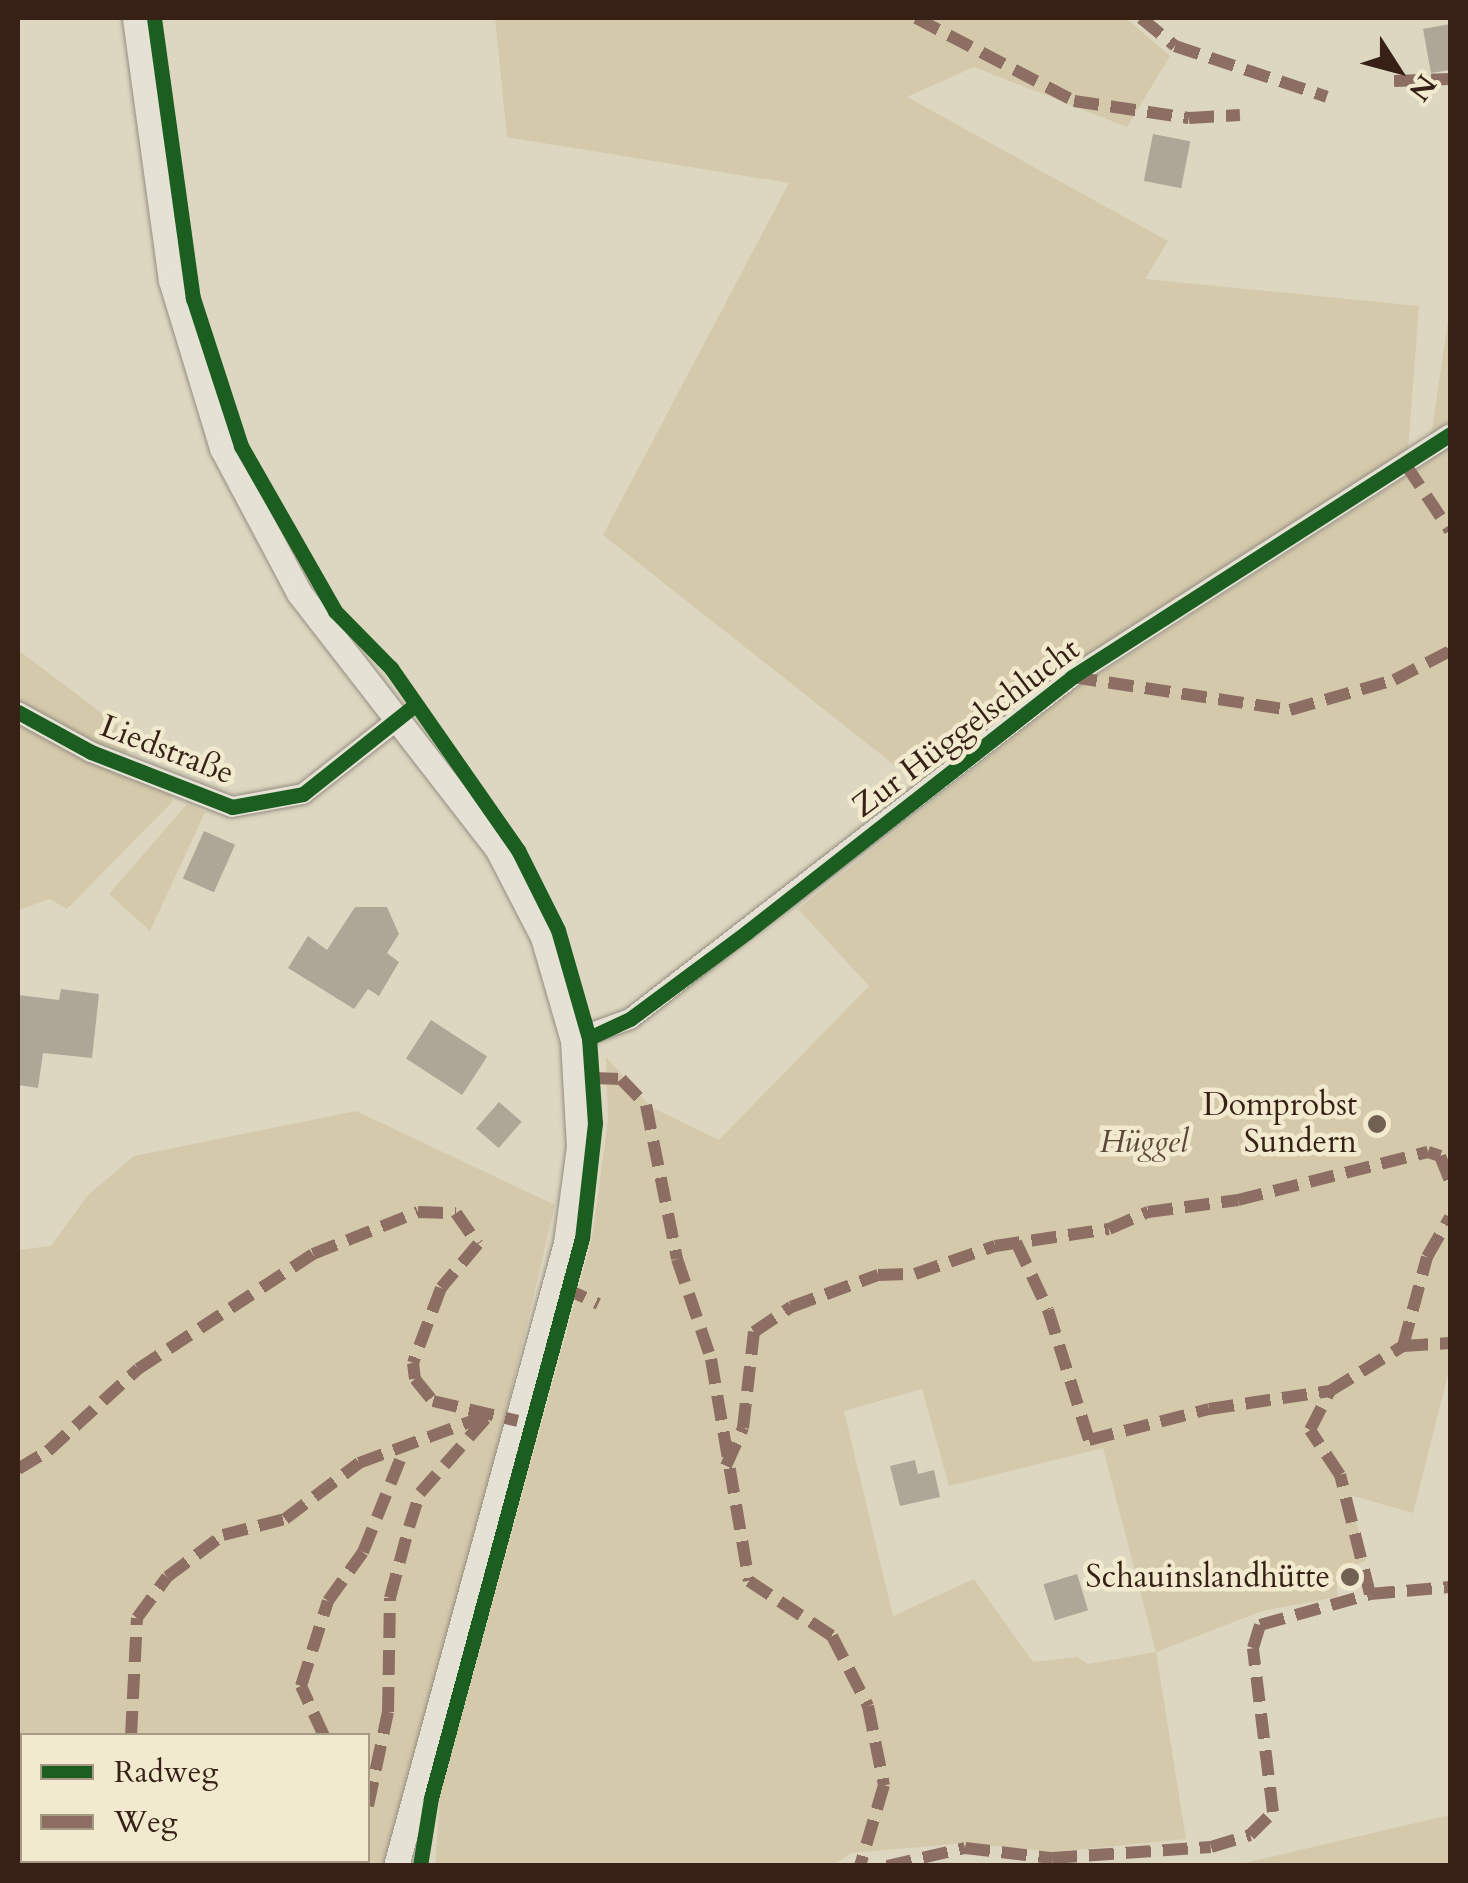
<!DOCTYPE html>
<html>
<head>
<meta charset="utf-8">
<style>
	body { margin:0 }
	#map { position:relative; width:1468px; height:1883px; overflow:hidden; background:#ddd7c1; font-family:Cardo,serif }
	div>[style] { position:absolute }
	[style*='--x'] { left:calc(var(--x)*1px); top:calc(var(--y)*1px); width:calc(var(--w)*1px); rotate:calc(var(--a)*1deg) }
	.green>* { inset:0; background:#d4c9ab }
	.building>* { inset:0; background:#ada798; transform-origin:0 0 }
	.roads { filter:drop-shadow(0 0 2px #948d80) drop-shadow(0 0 2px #948d80) }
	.minor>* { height:20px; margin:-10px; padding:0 10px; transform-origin:10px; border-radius:10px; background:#e5e1d5 }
	.tertiary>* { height:25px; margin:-12.5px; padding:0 12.5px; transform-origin:12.5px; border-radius:12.5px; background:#e5e1d5 }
	.quiet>* { height:12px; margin-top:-6px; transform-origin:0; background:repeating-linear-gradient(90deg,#8d6e63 0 25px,transparent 0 37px) }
	.cycleway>* { height:15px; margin:-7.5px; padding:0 7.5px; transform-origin:7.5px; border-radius:7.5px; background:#1b5e20 }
	.dots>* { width:28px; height:28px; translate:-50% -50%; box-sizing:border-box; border:5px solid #f1eace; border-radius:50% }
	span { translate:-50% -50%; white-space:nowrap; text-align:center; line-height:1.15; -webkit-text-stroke:9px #f1eace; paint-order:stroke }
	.street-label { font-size:32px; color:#372117 }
	.poi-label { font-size:32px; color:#372117 }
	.right { translate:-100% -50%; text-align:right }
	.park-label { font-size:32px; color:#5c4838; font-style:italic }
	.frame { position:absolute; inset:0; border:20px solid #372117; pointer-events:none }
	.legend { position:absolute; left:20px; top:1733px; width:350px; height:130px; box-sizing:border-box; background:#f1eace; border:2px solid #a79a85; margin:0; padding:12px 18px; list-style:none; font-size:30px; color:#372117 }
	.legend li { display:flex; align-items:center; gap:20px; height:50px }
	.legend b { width:50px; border:2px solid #a79a85 }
	.north { position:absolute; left:1348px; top:20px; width:100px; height:100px; -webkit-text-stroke:8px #f1eace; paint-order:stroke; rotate:126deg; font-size:28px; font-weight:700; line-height:40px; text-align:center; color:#372117 }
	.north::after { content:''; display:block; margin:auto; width:35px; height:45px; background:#372117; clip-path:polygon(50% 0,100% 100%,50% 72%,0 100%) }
</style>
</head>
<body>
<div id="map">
	<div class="green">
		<div style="clip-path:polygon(495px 18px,1126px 18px,1170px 56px,1127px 127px,974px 67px,907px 97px,1168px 241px,1145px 279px,1419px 306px,1408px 451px,921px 786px,603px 535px,789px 183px,507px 137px)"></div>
		<div style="clip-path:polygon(evenodd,1450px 308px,1450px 1367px,1413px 1513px,1350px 1495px,1366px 1561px,1337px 1572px,1337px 1597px,1262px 1611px,1156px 1652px,1186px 1839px,1054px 1852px,966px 1843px,851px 1853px,832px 1866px,435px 1866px,440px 1796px,592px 1238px,608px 1120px,606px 1057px,651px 1107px,719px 1140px,869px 986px,798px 909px,1065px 696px,1427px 463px,1450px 308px,922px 1389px,949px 1486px,1103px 1448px,1156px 1652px,1088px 1664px,1077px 1657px,1033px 1662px,974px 1579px,893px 1616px,844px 1411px,922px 1389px)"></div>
		<div style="clip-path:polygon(18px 650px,148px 748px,92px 758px,171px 794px,172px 802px,67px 909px,50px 899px,18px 910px)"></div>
		<div style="clip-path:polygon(187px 804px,205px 812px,150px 931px,109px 894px)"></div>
		<div style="clip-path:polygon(evenodd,356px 1111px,555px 1205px,490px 1481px,383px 1865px,18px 1865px,18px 1250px,51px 1246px,87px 1196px,134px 1156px,356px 1111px,22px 1736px,368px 1736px,368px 1860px,22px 1860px,22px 1736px)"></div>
		<div style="clip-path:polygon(1450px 1815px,1450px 1865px,1236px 1865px)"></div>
	</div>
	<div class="building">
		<div style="clip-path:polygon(1450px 24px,1450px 70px,1431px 73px,1423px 29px)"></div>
		<div style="left:1153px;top:134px;width:38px;height:48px;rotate:11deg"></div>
		<div style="left:204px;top:831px;width:34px;height:52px;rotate:24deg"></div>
		<div style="clip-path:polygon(355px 907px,387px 907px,399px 934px,387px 953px,399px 962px,379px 996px,368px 989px,354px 1009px,288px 968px,308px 936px,327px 950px)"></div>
		<div style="clip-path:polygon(61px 989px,99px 994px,92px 1058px,43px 1053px,38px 1088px,18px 1085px,18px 995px,59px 1000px)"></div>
		<div style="left:431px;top:1020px;width:67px;height:46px;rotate:33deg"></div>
		<div style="left:499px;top:1102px;width:30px;height:35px;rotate:41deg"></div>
		<div style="clip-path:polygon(915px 1460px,918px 1474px,934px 1470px,940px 1497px,900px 1506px,890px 1466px)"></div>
		<div style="left:1077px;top:1574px;width:38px;height:35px;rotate:73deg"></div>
	</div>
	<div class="roads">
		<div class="minor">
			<div style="--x:18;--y:712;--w:83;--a:28.7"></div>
			<div style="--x:91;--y:752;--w:151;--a:21.3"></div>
			<div style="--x:232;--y:807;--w:72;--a:-10.4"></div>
			<div style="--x:303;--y:794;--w:120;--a:-38.2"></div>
			<div style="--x:573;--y:1040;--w:61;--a:-20.2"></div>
			<div style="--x:630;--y:1019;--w:559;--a:-37.73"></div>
			<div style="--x:1072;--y:677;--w:449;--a:-32.7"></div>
		</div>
		<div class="tertiary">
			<div style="--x:135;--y:18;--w:264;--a:82.2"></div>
			<div style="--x:171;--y:280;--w:176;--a:73.1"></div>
			<div style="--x:222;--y:448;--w:164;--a:62"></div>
			<div style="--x:299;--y:593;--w:323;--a:52.2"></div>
			<div style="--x:497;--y:848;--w:100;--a:62.7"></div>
			<div style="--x:543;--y:937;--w:107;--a:73.8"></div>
			<div style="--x:573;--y:1040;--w:107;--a:86.8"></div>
			<div style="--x:579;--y:1147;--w:97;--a:97.7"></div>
			<div style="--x:566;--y:1243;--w:646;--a:105.26"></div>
		</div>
	</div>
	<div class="quiet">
		<div style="--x:916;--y:18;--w:178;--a:27.7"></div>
		<div style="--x:1074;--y:101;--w:116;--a:8.4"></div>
		<div style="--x:1189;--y:118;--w:51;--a:-3.4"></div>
		<div style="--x:1141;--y:18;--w:44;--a:39.5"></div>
		<div style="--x:1175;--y:46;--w:160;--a:18.5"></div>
		<div style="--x:1394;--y:81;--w:56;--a:-2"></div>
		<div style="--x:1406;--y:465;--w:79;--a:56.3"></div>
		<div style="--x:1072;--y:677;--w:220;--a:8.6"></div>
		<div style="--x:1290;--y:710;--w:108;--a:-16.1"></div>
		<div style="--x:1394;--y:680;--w:63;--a:-27.4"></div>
		<div style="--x:593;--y:1078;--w:28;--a:2"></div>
		<div style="--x:621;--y:1079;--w:36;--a:46"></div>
		<div style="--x:646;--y:1105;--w:157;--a:78.6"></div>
		<div style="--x:677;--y:1259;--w:106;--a:71.2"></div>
		<div style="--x:711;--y:1359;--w:225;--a:80.3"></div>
		<div style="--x:749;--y:1581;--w:100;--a:33.5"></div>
		<div style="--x:832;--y:1636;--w:79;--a:62.8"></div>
		<div style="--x:868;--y:1706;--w:81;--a:78.6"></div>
		<div style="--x:884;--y:1785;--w:84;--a:106.5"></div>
		<div style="--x:1016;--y:1242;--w:75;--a:64.8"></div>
		<div style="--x:1048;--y:1310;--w:136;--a:72.5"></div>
		<div style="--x:1089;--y:1440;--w:124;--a:-14.5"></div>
		<div style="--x:1209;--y:1409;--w:122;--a:-8.5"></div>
		<div style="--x:562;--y:1287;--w:40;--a:25"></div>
		<div style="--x:1403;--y:1346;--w:47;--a:-3.7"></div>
		<div style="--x:726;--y:1466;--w:42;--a:-65.9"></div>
		<div style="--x:743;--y:1428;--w:97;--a:-83.5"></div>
		<div style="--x:754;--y:1332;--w:45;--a:-34"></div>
		<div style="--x:791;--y:1307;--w:93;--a:-20.2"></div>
		<div style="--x:878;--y:1275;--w:37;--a:-2"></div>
		<div style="--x:915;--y:1274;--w:85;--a:-19.3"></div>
		<div style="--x:995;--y:1246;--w:115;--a:-8.5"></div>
		<div style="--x:1109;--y:1229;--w:43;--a:-23.6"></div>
		<div style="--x:1148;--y:1212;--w:91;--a:-7.6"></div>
		<div style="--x:1238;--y:1200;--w:196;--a:-14.2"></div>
		<div style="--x:1428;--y:1152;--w:13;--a:18"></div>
		<div style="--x:1440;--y:1156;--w:27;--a:68"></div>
		<div style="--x:18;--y:1469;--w:35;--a:-31"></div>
		<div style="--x:48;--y:1451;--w:122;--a:-42.3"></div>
		<div style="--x:138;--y:1369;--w:209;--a:-33.3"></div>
		<div style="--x:313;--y:1254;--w:113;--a:-21.8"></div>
		<div style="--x:418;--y:1212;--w:38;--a:2"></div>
		<div style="--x:456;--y:1213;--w:38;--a:55"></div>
		<div style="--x:478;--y:1244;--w:57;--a:130.1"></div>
		<div style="--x:441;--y:1288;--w:80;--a:110.5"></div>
		<div style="--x:413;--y:1363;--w:16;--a:83"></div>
		<div style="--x:415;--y:1379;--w:28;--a:51"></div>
		<div style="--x:433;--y:1401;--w:87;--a:13.2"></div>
		<div style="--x:1370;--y:1594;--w:123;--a:-104.1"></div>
		<div style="--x:1340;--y:1475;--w:54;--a:-123.7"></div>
		<div style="--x:1310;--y:1430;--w:44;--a:-62.9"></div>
		<div style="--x:1330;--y:1391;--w:86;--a:-31.7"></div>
		<div style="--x:1403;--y:1346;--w:92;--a:-74.9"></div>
		<div style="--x:1427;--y:1257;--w:46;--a:-60.1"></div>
		<div style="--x:131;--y:1736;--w:118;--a:-87.1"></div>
		<div style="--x:137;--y:1618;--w:51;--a:-53.8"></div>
		<div style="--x:167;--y:1577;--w:70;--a:-36.9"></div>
		<div style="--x:223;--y:1535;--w:64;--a:-14.5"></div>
		<div style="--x:285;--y:1519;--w:93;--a:-37.1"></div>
		<div style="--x:359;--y:1463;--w:141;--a:-20.4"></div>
		<div style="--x:324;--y:1736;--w:55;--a:-114.7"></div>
		<div style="--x:301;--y:1686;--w:89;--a:-72.4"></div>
		<div style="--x:328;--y:1601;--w:60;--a:-54.5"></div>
		<div style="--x:363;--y:1552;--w:110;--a:-68.1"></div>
		<div style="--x:368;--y:1806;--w:96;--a:-78"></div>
		<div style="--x:388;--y:1712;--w:114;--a:-89"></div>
		<div style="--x:390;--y:1598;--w:73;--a:-75"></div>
		<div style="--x:409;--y:1527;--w:36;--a:-72"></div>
		<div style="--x:420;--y:1493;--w:101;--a:-48.6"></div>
		<div style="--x:35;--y:1866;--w:7;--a:-56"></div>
		<div style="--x:333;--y:1866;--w:8;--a:-45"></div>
		<div style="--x:887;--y:1866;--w:80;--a:-13"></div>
		<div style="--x:965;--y:1848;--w:88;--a:6.6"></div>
		<div style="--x:1052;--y:1858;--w:159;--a:-4"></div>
		<div style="--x:1211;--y:1847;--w:41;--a:-17.1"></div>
		<div style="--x:1250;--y:1835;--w:33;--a:-45"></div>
		<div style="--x:1273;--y:1812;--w:165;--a:-97"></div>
		<div style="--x:1253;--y:1648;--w:24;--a:-73"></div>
		<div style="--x:1260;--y:1625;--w:114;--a:-15.7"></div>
		<div style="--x:1370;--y:1594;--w:80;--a:-5"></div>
	</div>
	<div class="cycleway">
		<div style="--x:154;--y:18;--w:283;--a:82.1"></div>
		<div style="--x:193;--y:298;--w:156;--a:72"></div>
		<div style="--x:241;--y:446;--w:190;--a:60.3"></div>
		<div style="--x:335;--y:611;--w:80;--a:45.5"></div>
		<div style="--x:391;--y:668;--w:222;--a:55.1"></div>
		<div style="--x:518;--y:850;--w:89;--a:63.4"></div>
		<div style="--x:558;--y:930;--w:112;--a:74"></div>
		<div style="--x:589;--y:1038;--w:85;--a:86"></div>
		<div style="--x:595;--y:1123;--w:116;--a:96.4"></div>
		<div style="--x:582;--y:1238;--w:580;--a:105.09"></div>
		<div style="--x:431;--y:1798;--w:69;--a:99.2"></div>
		<div style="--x:18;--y:712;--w:83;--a:28.7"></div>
		<div style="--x:91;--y:752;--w:151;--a:21.3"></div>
		<div style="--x:232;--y:807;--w:72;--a:-10.4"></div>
		<div style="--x:303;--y:794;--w:144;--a:-38.5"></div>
		<div style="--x:589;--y:1038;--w:45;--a:-24.9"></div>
		<div style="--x:630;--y:1019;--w:146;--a:-36.6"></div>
		<div style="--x:747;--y:932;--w:413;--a:-38.1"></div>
		<div style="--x:1072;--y:677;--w:449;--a:-32.7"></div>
	</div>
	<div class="dots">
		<div style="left:1377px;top:1124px;background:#716152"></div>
		<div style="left:1350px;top:1577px;background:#716152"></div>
	</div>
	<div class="street-label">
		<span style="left:966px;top:728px;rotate:-37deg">Zur Hüggelschlucht</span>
		<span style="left:167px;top:750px;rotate:21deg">Liedstraße</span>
	</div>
	<div class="poi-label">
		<span class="right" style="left:1357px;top:1124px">Domprobst<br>Sundern</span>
		<span class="right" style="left:1330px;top:1577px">Schauinslandhütte</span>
	</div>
	<div class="park-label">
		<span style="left:1144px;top:1142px">Hüggel</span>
	</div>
	<div class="frame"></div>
	<ul class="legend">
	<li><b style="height:12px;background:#1b5e20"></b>Radweg</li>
	<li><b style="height:12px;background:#8d6e63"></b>Weg</li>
	</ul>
	<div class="north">N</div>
</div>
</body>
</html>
